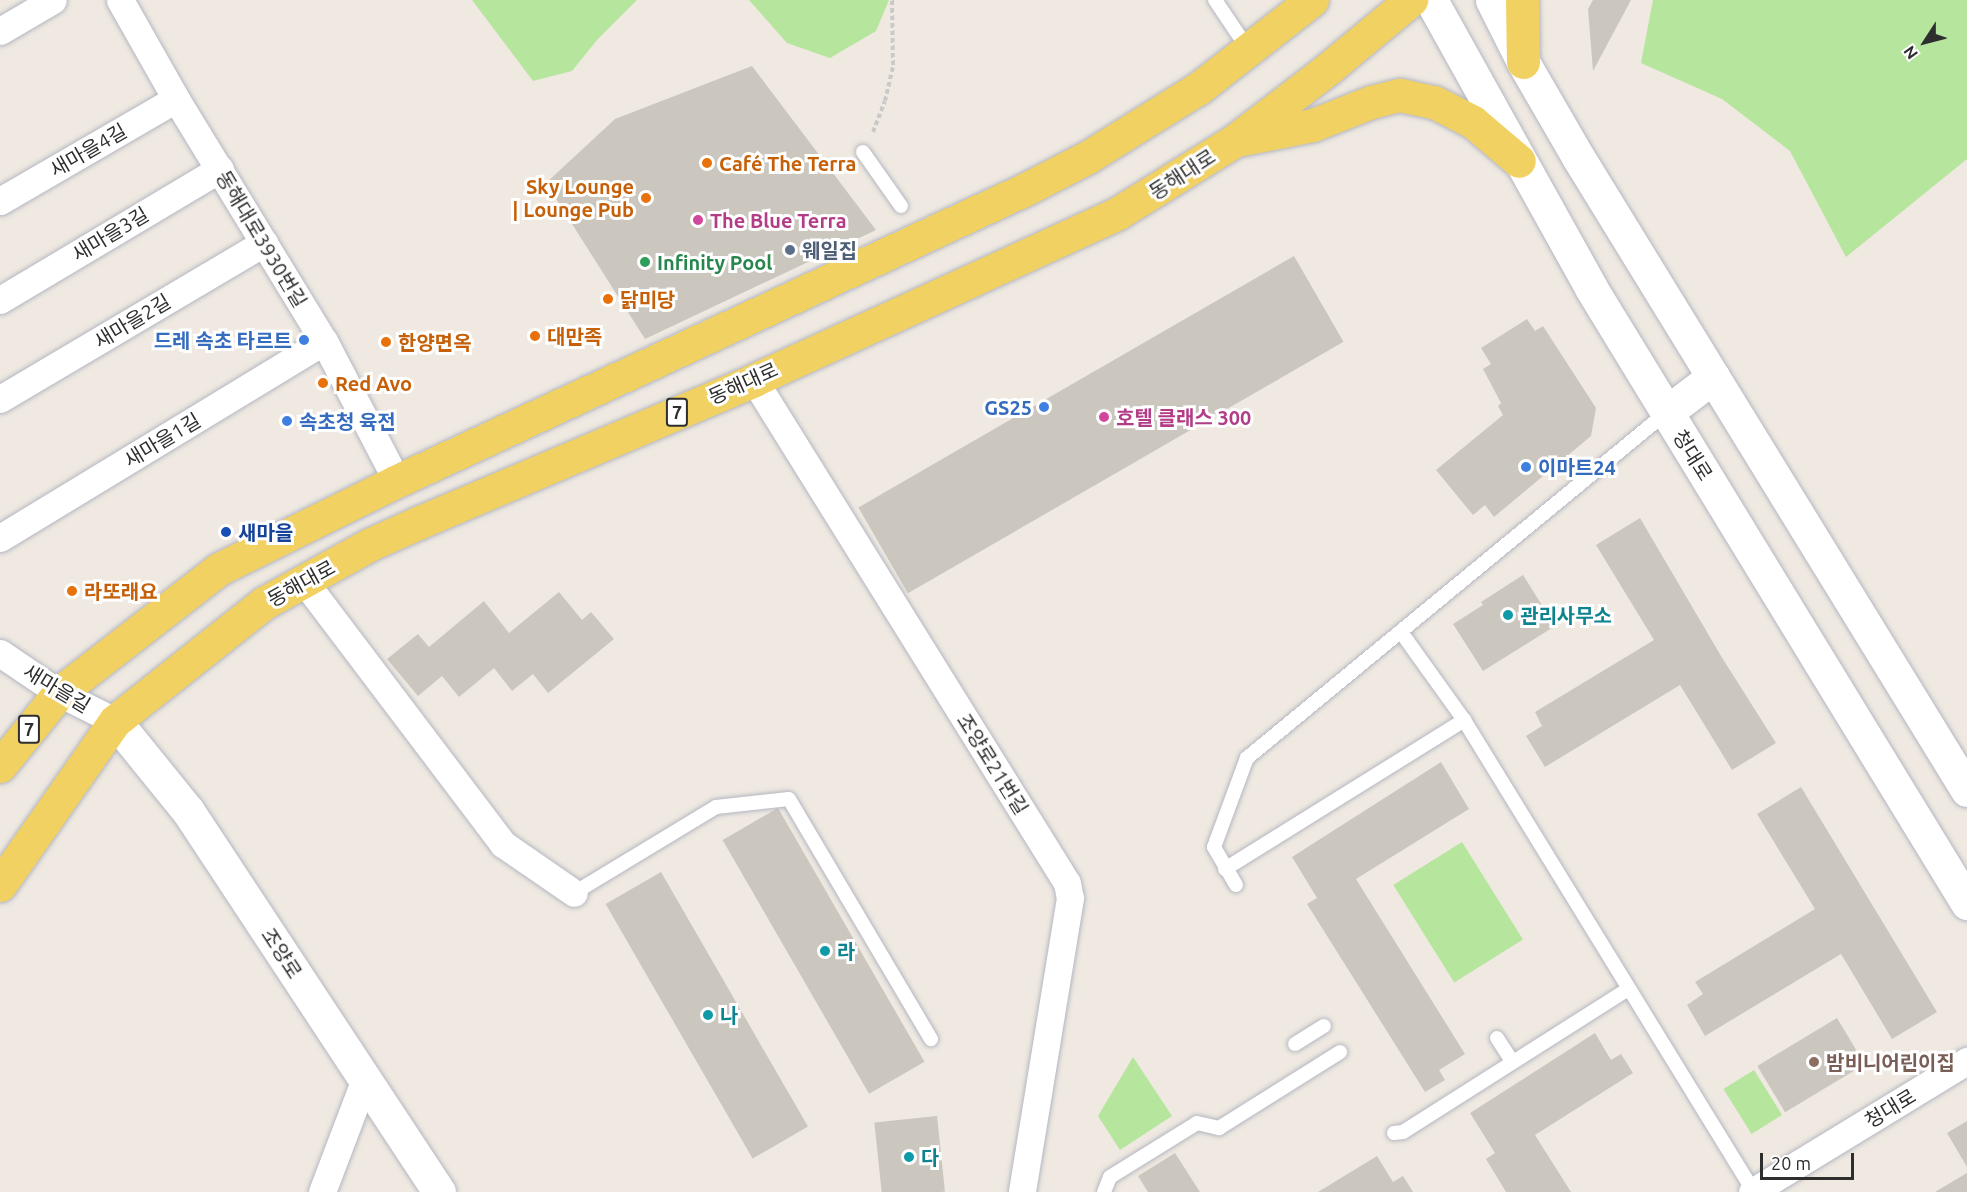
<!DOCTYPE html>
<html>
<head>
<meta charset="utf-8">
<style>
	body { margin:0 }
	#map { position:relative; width:1967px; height:1192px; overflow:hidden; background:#efe9e1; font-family:Ubuntu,"Noto Sans KR",sans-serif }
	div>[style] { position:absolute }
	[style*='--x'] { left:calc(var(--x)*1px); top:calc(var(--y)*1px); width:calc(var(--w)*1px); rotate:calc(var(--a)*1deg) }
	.green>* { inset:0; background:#b6e59e; transform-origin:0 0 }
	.building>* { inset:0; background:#cbc7bf; transform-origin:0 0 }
	.path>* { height:4px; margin-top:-2px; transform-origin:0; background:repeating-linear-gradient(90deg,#c9c9c9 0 4.5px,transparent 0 7.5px) }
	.roads { filter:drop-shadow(0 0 2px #b4b7c1) drop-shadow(0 0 2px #b4b7c1) }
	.lane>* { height:14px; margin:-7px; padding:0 7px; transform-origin:7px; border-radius:7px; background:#fff }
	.street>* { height:27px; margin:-13.5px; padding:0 13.5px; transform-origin:13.5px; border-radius:13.5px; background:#fff }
	.secondary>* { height:33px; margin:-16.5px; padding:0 16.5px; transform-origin:16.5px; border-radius:16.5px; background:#fff }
	.primary>* { height:33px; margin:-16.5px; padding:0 16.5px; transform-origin:16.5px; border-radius:16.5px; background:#f2d163 }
	.dots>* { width:16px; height:16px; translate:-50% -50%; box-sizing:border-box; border:3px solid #fff; border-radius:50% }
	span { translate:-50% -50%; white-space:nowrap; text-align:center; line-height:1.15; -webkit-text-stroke:6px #fff; paint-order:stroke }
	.shield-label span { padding:2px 4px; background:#fff; border:2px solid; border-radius:4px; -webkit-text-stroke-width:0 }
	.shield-label { font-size:18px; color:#2e2e2e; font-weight:700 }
	.street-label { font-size:20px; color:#2e2e2e }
	.food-label { font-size:20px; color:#c56008; font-weight:700 }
	.left { translate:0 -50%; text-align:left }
	.right { translate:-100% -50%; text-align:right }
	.hotel-label { font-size:20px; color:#b23c85; font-weight:700 }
	.service-label { font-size:20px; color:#4e5e75; font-weight:700 }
	.leisure-label { font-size:20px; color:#27864d; font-weight:700 }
	.shop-label { font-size:20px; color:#366cbe; font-weight:700 }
	.transit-label { font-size:20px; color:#164399; font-weight:700 }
	.culture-label { font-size:20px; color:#0d838f; font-weight:700 }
	.education-label { font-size:20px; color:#785e54; font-weight:700 }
	.north { position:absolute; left:1895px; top:12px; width:60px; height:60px; -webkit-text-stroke:4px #fff; paint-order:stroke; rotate:234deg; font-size:16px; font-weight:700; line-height:24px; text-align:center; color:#2e2e2e }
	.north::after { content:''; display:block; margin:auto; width:21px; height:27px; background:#2e2e2e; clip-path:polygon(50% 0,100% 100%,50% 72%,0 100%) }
	.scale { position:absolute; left:1760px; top:1153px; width:94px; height:27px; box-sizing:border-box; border:3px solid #2e2e2e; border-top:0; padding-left:8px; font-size:18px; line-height:21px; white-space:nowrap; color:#2e2e2e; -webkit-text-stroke:4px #fff; paint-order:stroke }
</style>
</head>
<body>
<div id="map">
	<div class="green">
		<div style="clip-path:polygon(472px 0,637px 0,597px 40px,572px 71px,533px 81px)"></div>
		<div style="clip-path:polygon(749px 0,889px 0,876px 31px,830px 58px,787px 43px)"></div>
		<div style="clip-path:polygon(1653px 0,1967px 0,1967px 159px,1846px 257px,1790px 151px,1722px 99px,1641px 63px)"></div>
		<div style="left:1462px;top:842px;width:115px;height:81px;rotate:58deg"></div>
		<div style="clip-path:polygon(1133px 1057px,1172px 1116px,1120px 1150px,1098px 1116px)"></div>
		<div style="left:1754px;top:1070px;width:53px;height:36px;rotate:58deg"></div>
	</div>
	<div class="building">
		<div style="clip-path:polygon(1593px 0,1631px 0,1593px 71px,1588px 9px)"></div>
		<div style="clip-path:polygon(752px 66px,876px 230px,645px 339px,546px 183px,615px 119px)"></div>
		<div style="left:1294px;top:256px;width:99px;height:503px;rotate:60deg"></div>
		<div style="clip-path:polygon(1527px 319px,1535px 331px,1543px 326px,1596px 408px,1591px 436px,1494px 517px,1485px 505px,1473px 515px,1436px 470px,1503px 415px,1498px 406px,1501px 403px,1483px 369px,1491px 364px,1481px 348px)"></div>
		<div style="clip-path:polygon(1640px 518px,1721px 656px,1776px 743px,1732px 770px,1680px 685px,1545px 767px,1526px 736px,1542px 726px,1535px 712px,1654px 640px,1596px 545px)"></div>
		<div style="clip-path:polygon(1523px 575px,1555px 626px,1483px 671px,1453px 624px,1483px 605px,1481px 602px)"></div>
		<div style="clip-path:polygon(559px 592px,582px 620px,591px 612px,614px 639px,548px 693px,533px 674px,512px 691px,494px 668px,459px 697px,442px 676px,418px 696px,387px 659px,418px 634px,429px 647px,484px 601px,509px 633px)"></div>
		<div style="clip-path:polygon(1441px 762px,1469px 809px,1356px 879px,1465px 1054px,1439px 1070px,1445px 1080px,1425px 1092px,1307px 904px,1317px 898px,1292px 857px)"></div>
		<div style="clip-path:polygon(1801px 787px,1937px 1012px,1892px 1039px,1841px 954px,1705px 1036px,1687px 1005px,1703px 994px,1695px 982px,1815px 909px,1757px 814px)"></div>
		<div style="left:778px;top:808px;width:293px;height:64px;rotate:60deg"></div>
		<div style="left:661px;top:872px;width:294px;height:64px;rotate:60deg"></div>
		<div style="left:1837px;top:1018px;width:54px;height:93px;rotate:59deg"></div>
		<div style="clip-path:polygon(1595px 1033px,1611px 1060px,1621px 1054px,1633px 1073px,1535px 1135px,1571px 1192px,1506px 1192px,1486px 1159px,1495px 1153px,1470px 1113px)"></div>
		<div style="left:937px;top:1116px;width:76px;height:63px;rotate:84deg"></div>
		<div style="clip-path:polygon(1967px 1121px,1967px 1167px,1947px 1133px)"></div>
		<div style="clip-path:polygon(1175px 1153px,1200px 1192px,1148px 1192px,1138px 1176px)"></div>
		<div style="clip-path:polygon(1377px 1156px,1393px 1182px,1403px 1176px,1413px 1192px,1318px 1192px)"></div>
		<div style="clip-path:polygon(1967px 1173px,1967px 1192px,1935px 1192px)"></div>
	</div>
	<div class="path">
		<div style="--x:873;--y:132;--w:33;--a:-69"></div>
		<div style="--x:885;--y:101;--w:37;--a:-77"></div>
		<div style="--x:893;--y:65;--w:65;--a:-90.9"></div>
	</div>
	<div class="roads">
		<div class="lane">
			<div style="--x:1215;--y:0;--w:59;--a:56"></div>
			<div style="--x:863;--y:152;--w:66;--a:54.9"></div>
			<div style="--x:1401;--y:632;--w:108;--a:54.4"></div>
			<div style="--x:1464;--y:720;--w:554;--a:58.43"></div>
			<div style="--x:1225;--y:869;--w:282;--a:-31.9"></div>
			<div style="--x:1236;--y:885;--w:44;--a:-120.1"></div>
			<div style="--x:1214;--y:847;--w:95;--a:-69.7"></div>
			<div style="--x:1247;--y:758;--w:544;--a:-39.48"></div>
			<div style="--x:574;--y:893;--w:166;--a:-31.2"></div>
			<div style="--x:716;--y:807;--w:73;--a:-6.3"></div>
			<div style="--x:789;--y:799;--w:279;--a:59.4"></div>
			<div style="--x:1497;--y:1038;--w:27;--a:57"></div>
			<div style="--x:1295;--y:1044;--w:34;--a:-32"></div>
			<div style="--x:1394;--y:1133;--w:9;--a:-6"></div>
			<div style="--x:1403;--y:1132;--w:267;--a:-32.4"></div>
			<div style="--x:1104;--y:1192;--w:16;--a:-68"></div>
			<div style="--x:1110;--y:1177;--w:102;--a:-31.8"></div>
			<div style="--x:1197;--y:1123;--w:23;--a:13"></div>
			<div style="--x:1219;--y:1128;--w:143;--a:-32.1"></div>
		</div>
		<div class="street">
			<div style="--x:120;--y:0;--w:114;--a:60.5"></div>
			<div style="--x:176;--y:99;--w:284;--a:58.6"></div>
			<div style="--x:324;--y:341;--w:158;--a:62.5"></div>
			<div style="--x:0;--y:31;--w:61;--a:-30.3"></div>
			<div style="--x:0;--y:201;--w:203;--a:-30.1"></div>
			<div style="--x:0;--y:300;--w:256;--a:-30.8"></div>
			<div style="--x:754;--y:380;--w:592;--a:58.11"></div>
			<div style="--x:1067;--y:883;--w:15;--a:79"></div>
			<div style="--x:1070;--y:898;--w:298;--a:99.3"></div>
			<div style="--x:0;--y:399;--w:307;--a:-30.6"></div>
			<div style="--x:0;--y:538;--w:379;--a:-31.3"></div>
			<div style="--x:304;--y:581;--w:330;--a:52.9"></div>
			<div style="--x:503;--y:844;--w:86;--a:34.6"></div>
			<div style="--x:0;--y:653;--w:71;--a:34.1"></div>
			<div style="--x:59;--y:693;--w:63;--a:26.6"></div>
			<div style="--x:322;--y:1192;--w:121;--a:-69.2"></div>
			<div style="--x:1752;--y:1192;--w:252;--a:-31.4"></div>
		</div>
		<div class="secondary">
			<div style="--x:1431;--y:0;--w:329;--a:60.9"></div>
			<div style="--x:1591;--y:288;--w:721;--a:58.56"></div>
			<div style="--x:1492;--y:0;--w:69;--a:63.4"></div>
			<div style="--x:1523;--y:62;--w:110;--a:59.9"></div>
			<div style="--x:1578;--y:157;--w:743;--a:58.43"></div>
			<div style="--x:1667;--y:412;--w:58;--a:-37.3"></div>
			<div style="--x:115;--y:721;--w:116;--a:51"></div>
			<div style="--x:188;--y:811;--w:456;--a:56.6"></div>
		</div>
		<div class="primary">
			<div style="--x:1522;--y:0;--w:62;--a:89.1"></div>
			<div style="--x:1242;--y:139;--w:72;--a:-11.2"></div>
			<div style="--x:1313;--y:125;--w:62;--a:-21.6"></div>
			<div style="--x:1371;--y:102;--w:30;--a:-14"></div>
			<div style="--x:1400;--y:95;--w:35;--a:12"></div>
			<div style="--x:1434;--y:102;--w:44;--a:27.1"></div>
			<div style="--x:1473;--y:122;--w:60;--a:40.3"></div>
			<div style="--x:0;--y:766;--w:94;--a:-51.1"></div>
			<div style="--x:59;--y:693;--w:202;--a:-37.8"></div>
			<div style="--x:219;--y:569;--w:199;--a:-26.3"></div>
			<div style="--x:397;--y:481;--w:691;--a:-24.9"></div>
			<div style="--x:1024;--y:190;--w:72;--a:-27.3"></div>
			<div style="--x:1088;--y:157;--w:131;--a:-31.9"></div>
			<div style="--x:1199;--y:88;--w:143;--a:-37.9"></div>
			<div style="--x:0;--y:885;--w:200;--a:-55"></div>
			<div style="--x:115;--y:721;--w:190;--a:-38.4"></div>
			<div style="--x:264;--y:603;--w:122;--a:-28.9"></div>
			<div style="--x:371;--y:544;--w:54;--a:-24.2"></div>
			<div style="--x:420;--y:522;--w:363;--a:-23"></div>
			<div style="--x:754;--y:380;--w:400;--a:-24.6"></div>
			<div style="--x:1118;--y:213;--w:137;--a:-31.8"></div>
			<div style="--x:1234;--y:141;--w:120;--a:-37.5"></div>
			<div style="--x:1329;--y:68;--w:107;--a:-39.7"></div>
		</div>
	</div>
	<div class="dots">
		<div style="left:707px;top:163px;background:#e8710a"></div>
		<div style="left:646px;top:198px;background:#e8710a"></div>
		<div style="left:698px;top:220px;background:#d1479c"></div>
		<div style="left:790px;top:250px;background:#5c6f8a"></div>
		<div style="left:645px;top:262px;background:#2e9e5b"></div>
		<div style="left:608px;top:299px;background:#e8710a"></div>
		<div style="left:535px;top:336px;background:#e8710a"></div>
		<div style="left:304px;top:340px;background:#3f7fe0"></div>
		<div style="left:386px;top:342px;background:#e8710a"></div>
		<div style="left:323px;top:383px;background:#e8710a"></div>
		<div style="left:1044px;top:407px;background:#3f7fe0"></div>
		<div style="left:1104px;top:417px;background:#d1479c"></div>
		<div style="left:287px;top:421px;background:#3f7fe0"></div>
		<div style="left:1526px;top:467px;background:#3f7fe0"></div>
		<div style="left:226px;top:532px;background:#1a4fb4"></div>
		<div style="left:72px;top:591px;background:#e8710a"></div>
		<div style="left:1508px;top:615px;background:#0f9aa8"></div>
		<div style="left:825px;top:951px;background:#0f9aa8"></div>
		<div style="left:708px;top:1015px;background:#0f9aa8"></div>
		<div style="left:1814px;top:1062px;background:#8d6e63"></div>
		<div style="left:909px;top:1157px;background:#0f9aa8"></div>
	</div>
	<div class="shield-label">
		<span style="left:677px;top:412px">7</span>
		<span style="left:29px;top:729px">7</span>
	</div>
	<div class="street-label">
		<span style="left:88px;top:150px;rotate:-30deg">새마을4길</span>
		<span style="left:1182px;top:174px;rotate:-33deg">동해대로</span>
		<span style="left:110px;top:234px;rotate:-31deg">새마을3길</span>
		<span style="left:262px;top:239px;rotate:59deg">동해대로3930번길</span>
		<span style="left:132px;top:321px;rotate:-31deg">새마을2길</span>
		<span style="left:743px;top:383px;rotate:-24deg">동해대로</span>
		<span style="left:162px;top:440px;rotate:-31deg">새마을1길</span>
		<span style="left:1693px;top:455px;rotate:58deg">청대로</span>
		<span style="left:301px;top:583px;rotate:-29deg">동해대로</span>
		<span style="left:57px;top:688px;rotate:31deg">새마을길</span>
		<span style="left:993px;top:764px;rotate:58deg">조양로21번길</span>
		<span style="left:282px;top:953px;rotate:57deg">조양로</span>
		<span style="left:1890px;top:1108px;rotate:-31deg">청대로</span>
	</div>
	<div class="food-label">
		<span class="left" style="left:719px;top:163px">Café The Terra</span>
		<span class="right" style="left:634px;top:198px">Sky Lounge<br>| Lounge Pub</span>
		<span class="left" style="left:620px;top:299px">닭미당</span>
		<span class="left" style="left:547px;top:336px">대만족</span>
		<span class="left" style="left:398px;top:342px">한양면옥</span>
		<span class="left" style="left:335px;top:383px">Red Avo</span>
		<span class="left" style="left:84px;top:591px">라또래요</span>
	</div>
	<div class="hotel-label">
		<span class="left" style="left:710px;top:220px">The Blue Terra</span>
		<span class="left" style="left:1116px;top:417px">호텔 클래스 300</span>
	</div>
	<div class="service-label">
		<span class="left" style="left:802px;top:250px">웨일집</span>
	</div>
	<div class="leisure-label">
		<span class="left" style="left:657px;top:262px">Infinity Pool</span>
	</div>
	<div class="shop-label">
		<span class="right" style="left:292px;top:340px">드레 속초 타르트</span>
		<span class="right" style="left:1032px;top:407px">GS25</span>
		<span class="left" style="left:299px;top:421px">속초청 육전</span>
		<span class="left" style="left:1538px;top:467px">이마트24</span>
	</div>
	<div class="transit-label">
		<span class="left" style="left:238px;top:532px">새마을</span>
	</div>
	<div class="culture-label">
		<span class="left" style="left:1520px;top:615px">관리사무소</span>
		<span class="left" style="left:837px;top:951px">라</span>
		<span class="left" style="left:720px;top:1015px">나</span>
		<span class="left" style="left:921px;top:1157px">다</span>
	</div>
	<div class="education-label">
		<span class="left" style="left:1826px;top:1062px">밤비니어린이집</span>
	</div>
	<div class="north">N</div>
	<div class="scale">20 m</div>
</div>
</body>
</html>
